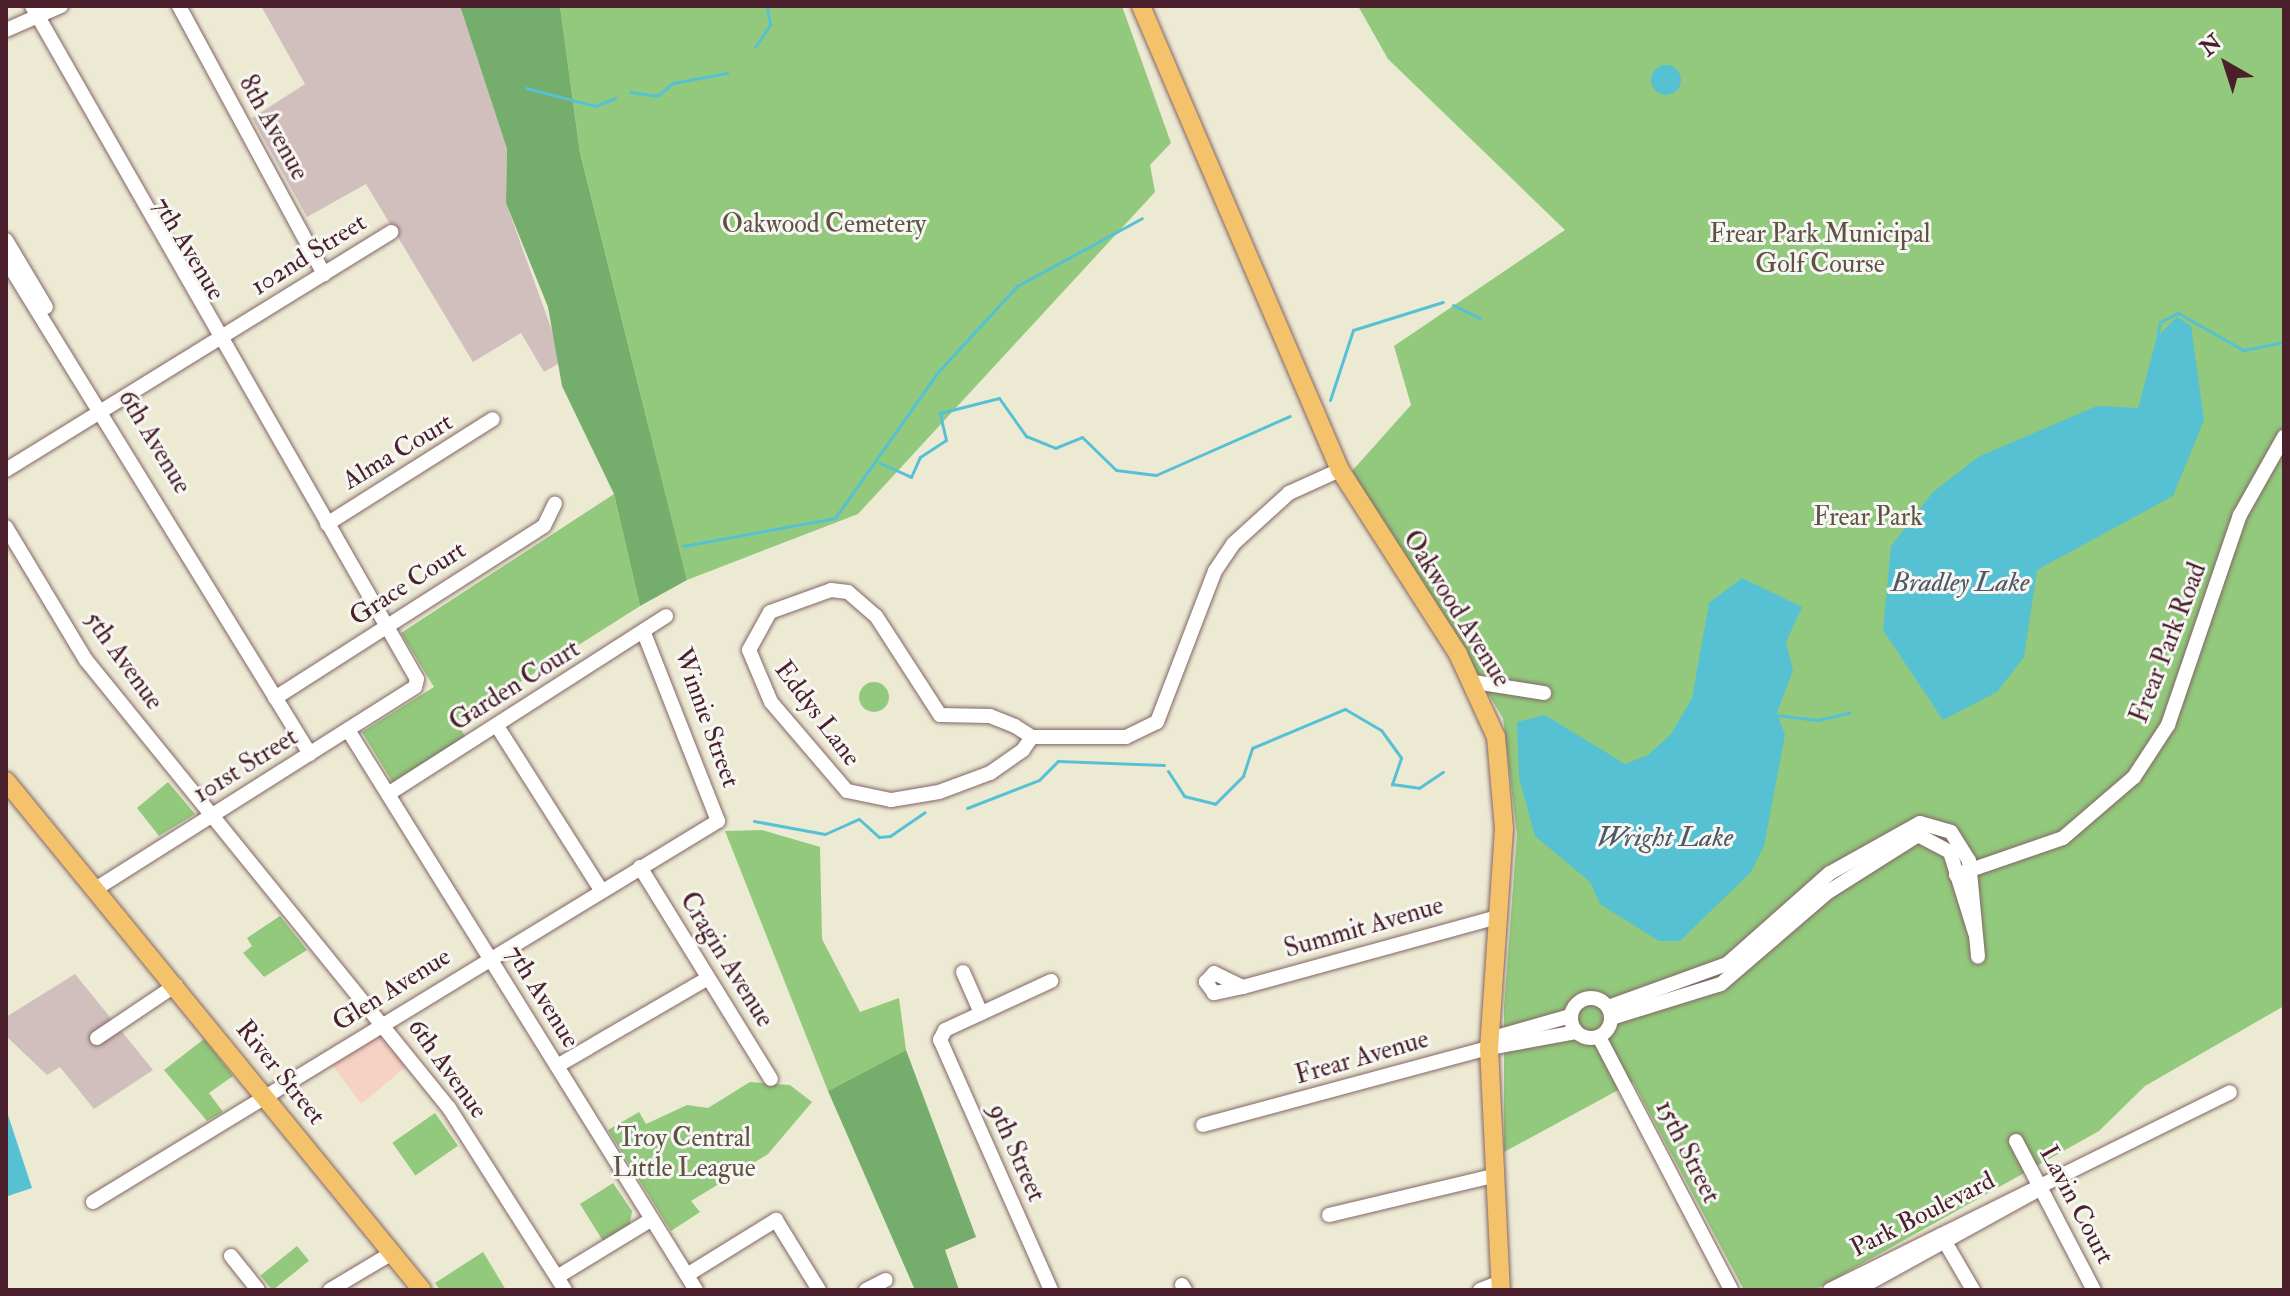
<!DOCTYPE html>
<html>
<head>
<meta charset="utf-8">
<style>
	body { margin:0 }
	#map { position:relative; width:2290px; height:1296px; overflow:hidden; background:#edead4; font-family:"IM FELL Double Pica",serif }
	div>[style] { position:absolute }
	[style*='--x'] { left:calc(var(--x)*1px); top:calc(var(--y)*1px); width:calc(var(--w)*1px); rotate:calc(var(--a)*1deg) }
	.built>* { inset:0; background:#f6d2c4 }
	.industrial>* { inset:0; background:#d1bfbe }
	.green>* { inset:0; background:#92c97c; transform-origin:0 0 }
	.round { border-radius:50% }
	.forest>* { inset:0; background:#75ad6c }
	.water>* { inset:0; background:#57c1d4 }
	.stream>* { height:3px; margin:-1.5px; padding:0 1.5px; transform-origin:1.5px; border-radius:1.5px; background:#57c1d4 }
	.roads { filter:drop-shadow(0 0 2px #836666) drop-shadow(0 0 2px #836666) }
	.minor>* { height:14px; margin:-7px; padding:0 7px; transform-origin:7px; border-radius:7px; background:#fff }
	.minor>.ring { margin:-7px; padding:0; box-sizing:content-box; background:none; border:14px solid #fff; border-radius:50% }
	.major>* { height:18px; margin:-9px; padding:0 9px; transform-origin:9px; border-radius:9px; background:#f3c26a }
	span { translate:-50% -50%; white-space:nowrap; text-align:center; line-height:1.15; -webkit-text-stroke:6px #f6f6f2; paint-order:stroke }
	.street-label { font-size:26px; color:#4a1f2b }
	.park-label { font-size:26px; color:#605243 }
	.water-label { font-size:28px; color:#4f5866; font-style:italic }
	.frame { position:absolute; inset:0; border:8px solid #4a1f2b; pointer-events:none }
	.north { position:absolute; left:2186px; top:24px; width:80px; height:80px; -webkit-text-stroke:6px #f6f6f2; paint-order:stroke; rotate:321deg; font-size:22px; font-weight:700; line-height:32px; text-align:center; color:#4a1f2b }
	.north::after { content:''; display:block; margin:auto; width:28px; height:36px; background:#4a1f2b; clip-path:polygon(50% 0,100% 100%,50% 72%,0 100%) }
</style>
</head>
<body>
<div id="map">
	<div class="built">
		<div style="clip-path:polygon(379px 1035px,407px 1066px,361px 1104px,331px 1063px)"></div>
	</div>
	<div class="industrial">
		<div style="clip-path:polygon(261px 6px,460px 6px,507px 149px,506px 203px,563px 361px,544px 372px,521px 333px,473px 362px,366px 184px,307px 217px,252px 118px,305px 84px)"></div>
		<div style="clip-path:polygon(75px 974px,153px 1070px,94px 1109px,60px 1067px,47px 1075px,6px 1036px,6px 1017px)"></div>
	</div>
	<div class="green">
		<div style="clip-path:polygon(560px 6px,1122px 6px,1171px 143px,1150px 165px,1155px 192px,858px 514px,687px 580px,580px 153px)"></div>
		<div style="clip-path:polygon(1358px 6px,2284px 6px,2284px 1006px,2145px 1086px,2099px 1131px,1815px 1290px,1744px 1290px,1633px 1082px,1504px 1152px,1504px 1007px,1517px 834px,1503px 718px,1352px 471px,1411px 405px,1394px 346px,1565px 230px,1388px 59px)"></div>
		<div style="clip-path:polygon(614px 494px,640px 606px,457px 722px,466px 738px,393px 783px,362px 732px,434px 687px,401px 633px)"></div>
		<div class="round" style="left:859px;top:682px;width:30px;height:30px"></div>
		<div style="clip-path:polygon(168px 782px,195px 814px,159px 836px,137px 808px)"></div>
		<div style="clip-path:polygon(762px 830px,820px 847px,822px 939px,860px 1012px,899px 998px,906px 1050px,828px 1091px,725px 831px)"></div>
		<div style="clip-path:polygon(280px 916px,307px 950px,264px 977px,243px 953px,252px 946px,247px 938px)"></div>
		<div style="clip-path:polygon(204px 1039px,233px 1076px,209px 1093px,223px 1112px,207px 1121px,164px 1070px)"></div>
		<div style="clip-path:polygon(750px 1082px,790px 1085px,812px 1102px,768px 1154px,691px 1201px,700px 1212px,671px 1231px,608px 1130px,639px 1112px,646px 1124px,687px 1105px,708px 1108px)"></div>
		<div style="left:435px;top:1113px;width:40px;height:52px;rotate:55deg"></div>
		<div style="clip-path:polygon(613px 1183px,632px 1211px,630px 1224px,603px 1241px,580px 1204px)"></div>
		<div style="left:297px;top:1246px;width:19px;height:47px;rotate:51deg"></div>
		<div style="clip-path:polygon(483px 1252px,506px 1290px,440px 1290px,435px 1283px)"></div>
	</div>
	<div class="forest">
		<div style="clip-path:polygon(460px 6px,560px 6px,580px 153px,687px 580px,640px 606px,614px 494px,562px 386px,548px 307px,506px 203px,507px 149px)"></div>
		<div style="clip-path:polygon(906px 1050px,976px 1237px,945px 1250px,959px 1290px,915px 1290px,828px 1091px)"></div>
	</div>
	<div class="water">
		<div class="round" style="left:1651px;top:65px;width:30px;height:30px"></div>
		<div style="clip-path:polygon(2177px 317px,2191px 326px,2204px 420px,2173px 496px,2037px 570px,2024px 657px,1997px 692px,1943px 720px,1883px 630px,1891px 546px,1933px 492px,1978px 457px,2097px 406px,2138px 408px,2157px 337px)"></div>
		<div style="clip-path:polygon(1742px 578px,1802px 607px,1786px 642px,1793px 670px,1777px 713px,1785px 735px,1764px 846px,1751px 872px,1680px 941px,1659px 941px,1600px 904px,1590px 882px,1535px 836px,1519px 778px,1517px 722px,1545px 715px,1625px 764px,1648px 755px,1671px 734px,1692px 698px,1709px 603px)"></div>
		<div style="clip-path:polygon(6px 1109px,32px 1188px,8px 1196px,6px 1206px)"></div>
	</div>
	<div class="stream">
		<div style="--x:755;--y:47;--w:27;--a:-56"></div>
		<div style="--x:770;--y:25;--w:19;--a:-99"></div>
		<div style="--x:526;--y:88;--w:71;--a:14.6"></div>
		<div style="--x:595;--y:106;--w:22;--a:-21"></div>
		<div style="--x:630;--y:92;--w:27;--a:8"></div>
		<div style="--x:657;--y:96;--w:21;--a:-39"></div>
		<div style="--x:673;--y:83;--w:55;--a:-10.5"></div>
		<div style="--x:1453;--y:305;--w:30;--a:26"></div>
		<div style="--x:2157;--y:340;--w:18;--a:-81"></div>
		<div style="--x:2160;--y:322;--w:20;--a:-27"></div>
		<div style="--x:2178;--y:313;--w:75;--a:29.6"></div>
		<div style="--x:2243;--y:350;--w:42;--a:-11"></div>
		<div style="--x:1330;--y:400;--w:74;--a:-71.8"></div>
		<div style="--x:1353;--y:330;--w:94;--a:-17.3"></div>
		<div style="--x:880;--y:463;--w:34;--a:24"></div>
		<div style="--x:911;--y:477;--w:22;--a:-66"></div>
		<div style="--x:920;--y:457;--w:31;--a:-33"></div>
		<div style="--x:946;--y:440;--w:28;--a:-103"></div>
		<div style="--x:940;--y:413;--w:61;--a:-14.3"></div>
		<div style="--x:999;--y:398;--w:47;--a:54.6"></div>
		<div style="--x:1026;--y:436;--w:31;--a:22"></div>
		<div style="--x:1055;--y:448;--w:29;--a:-22"></div>
		<div style="--x:1082;--y:437;--w:47;--a:44.1"></div>
		<div style="--x:1116;--y:470;--w:40;--a:7.1"></div>
		<div style="--x:1156;--y:475;--w:146;--a:-23.8"></div>
		<div style="--x:683;--y:546;--w:155;--a:-10.4"></div>
		<div style="--x:835;--y:518;--w:179;--a:-54.8"></div>
		<div style="--x:938;--y:372;--w:117;--a:-47.4"></div>
		<div style="--x:1017;--y:286;--w:142;--a:-28.5"></div>
		<div style="--x:1775;--y:715;--w:43;--a:6.6"></div>
		<div style="--x:1818;--y:720;--w:32;--a:-13"></div>
		<div style="--x:1168;--y:771;--w:30;--a:57"></div>
		<div style="--x:1184;--y:796;--w:32;--a:14"></div>
		<div style="--x:1215;--y:804;--w:40;--a:-45"></div>
		<div style="--x:1243;--y:776;--w:29;--a:-72"></div>
		<div style="--x:1252;--y:748;--w:101;--a:-22.8"></div>
		<div style="--x:1345;--y:709;--w:42;--a:30.3"></div>
		<div style="--x:1381;--y:730;--w:34;--a:54"></div>
		<div style="--x:1401;--y:758;--w:28;--a:109"></div>
		<div style="--x:1392;--y:784;--w:27;--a:8"></div>
		<div style="--x:1419;--y:788;--w:29;--a:-34"></div>
		<div style="--x:967;--y:808;--w:77;--a:-21.3"></div>
		<div style="--x:1039;--y:780;--w:27;--a:-45"></div>
		<div style="--x:1058;--y:761;--w:106;--a:2.2"></div>
		<div style="--x:754;--y:821;--w:72;--a:10.4"></div>
		<div style="--x:825;--y:834;--w:37;--a:-24"></div>
		<div style="--x:859;--y:819;--w:27;--a:42"></div>
		<div style="--x:879;--y:837;--w:11;--a:-5"></div>
		<div style="--x:890;--y:836;--w:42;--a:-34.4"></div>
	</div>
	<div class="roads">
		<div class="minor">
			<div style="--x:32;--y:6;--w:775;--a:60.23"></div>
			<div style="--x:417;--y:679;--w:8;--a:104"></div>
			<div style="--x:415;--y:687;--w:378;--a:147.7"></div>
			<div style="--x:179;--y:6;--w:305;--a:61.6"></div>
			<div style="--x:6;--y:30;--w:60;--a:-23.6"></div>
			<div style="--x:6;--y:240;--w:78;--a:59.2"></div>
			<div style="--x:6;--y:260;--w:580;--a:58.39"></div>
			<div style="--x:6;--y:470;--w:453;--a:-31.7"></div>
			<div style="--x:327;--y:524;--w:196;--a:-32.3"></div>
			<div style="--x:6;--y:527;--w:155;--a:59"></div>
			<div style="--x:86;--y:660;--w:577;--a:50.98"></div>
			<div style="--x:449;--y:1108;--w:216;--a:57.5"></div>
			<div style="--x:831;--y:590;--w:17;--a:7"></div>
			<div style="--x:848;--y:592;--w:37;--a:41"></div>
			<div style="--x:876;--y:616;--w:118;--a:57.1"></div>
			<div style="--x:940;--y:715;--w:50;--a:1.1"></div>
			<div style="--x:990;--y:716;--w:27;--a:22"></div>
			<div style="--x:1015;--y:726;--w:20;--a:33"></div>
			<div style="--x:1032;--y:737;--w:16;--a:125"></div>
			<div style="--x:1023;--y:750;--w:40;--a:145.1"></div>
			<div style="--x:990;--y:773;--w:54;--a:159.6"></div>
			<div style="--x:939;--y:792;--w:49;--a:170.5"></div>
			<div style="--x:891;--y:800;--w:45;--a:-168.4"></div>
			<div style="--x:847;--y:791;--w:117;--a:-130.5"></div>
			<div style="--x:771;--y:702;--w:56;--a:-112.9"></div>
			<div style="--x:749;--y:650;--w:43;--a:-61.1"></div>
			<div style="--x:770;--y:612;--w:65;--a:-19.8"></div>
			<div style="--x:1474;--y:682;--w:71;--a:8.9"></div>
			<div style="--x:275;--y:698;--w:319;--a:-32.6"></div>
			<div style="--x:544;--y:526;--w:25;--a:-64"></div>
			<div style="--x:497;--y:726;--w:194;--a:57.6"></div>
			<div style="--x:348;--y:730;--w:659;--a:58.14"></div>
			<div style="--x:1032;--y:737;--w:94;--a:0"></div>
			<div style="--x:1126;--y:737;--w:34;--a:-26"></div>
			<div style="--x:1157;--y:722;--w:162;--a:-69"></div>
			<div style="--x:1215;--y:571;--w:32;--a:-56"></div>
			<div style="--x:1233;--y:544;--w:76;--a:-42.3"></div>
			<div style="--x:1289;--y:493;--w:56;--a:-24.3"></div>
			<div style="--x:388;--y:794;--w:330;--a:-32.6"></div>
			<div style="--x:640;--y:867;--w:249;--a:58.3"></div>
			<div style="--x:1956;--y:875;--w:113;--a:-19.1"></div>
			<div style="--x:2063;--y:838;--w:94;--a:-40.7"></div>
			<div style="--x:2134;--y:777;--w:62;--a:-56.8"></div>
			<div style="--x:2168;--y:725;--w:222;--a:-71.1"></div>
			<div style="--x:2240;--y:515;--w:90;--a:-60.6"></div>
			<div style="--x:963;--y:972;--w:45;--a:66.3"></div>
			<div style="--x:1243;--y:987;--w:30;--a:168"></div>
			<div style="--x:1214;--y:993;--w:14;--a:-126"></div>
			<div style="--x:1206;--y:982;--w:12;--a:-48"></div>
			<div style="--x:1214;--y:973;--w:32;--a:26"></div>
			<div style="--x:1243;--y:987;--w:264;--a:-15.4"></div>
			<div class="ring" style="left:1571px;top:998px;width:26px;height:26px"></div>
			<div style="--x:1608;--y:1007;--w:127;--a:-19.9"></div>
			<div style="--x:1727;--y:964;--w:137;--a:-41.5"></div>
			<div style="--x:1830;--y:873;--w:103;--a:-29.1"></div>
			<div style="--x:1920;--y:823;--w:32;--a:16"></div>
			<div style="--x:1951;--y:832;--w:34;--a:58"></div>
			<div style="--x:1969;--y:861;--w:96;--a:84.6"></div>
			<div style="--x:1611;--y:1018;--w:115;--a:-17.2"></div>
			<div style="--x:1721;--y:984;--w:141;--a:-40.7"></div>
			<div style="--x:1828;--y:892;--w:107;--a:-32.3"></div>
			<div style="--x:1918;--y:835;--w:36;--a:28"></div>
			<div style="--x:1950;--y:852;--w:85;--a:72.8"></div>
			<div style="--x:1599;--y:1037;--w:285;--a:62.4"></div>
			<div style="--x:97;--y:1038;--w:95;--a:-33.9"></div>
			<div style="--x:1489;--y:1048;--w:88;--a:-10.4"></div>
			<div style="--x:1489;--y:1048;--w:16;--a:-47"></div>
			<div style="--x:1500;--y:1036;--w:73;--a:-15.9"></div>
			<div style="--x:557;--y:1066;--w:175;--a:-30.2"></div>
			<div style="--x:1203;--y:1125;--w:296;--a:-15.1"></div>
			<div style="--x:2016;--y:1141;--w:168;--a:62.4"></div>
			<div style="--x:93;--y:1202;--w:732;--a:-31.37"></div>
			<div style="--x:718;--y:821;--w:202;--a:-111.5"></div>
			<div style="--x:1329;--y:1215;--w:169;--a:-13.4"></div>
			<div style="--x:1941;--y:1235;--w:64;--a:59.8"></div>
			<div style="--x:231;--y:1256;--w:43;--a:51.5"></div>
			<div style="--x:687;--y:1275;--w:105;--a:-31.7"></div>
			<div style="--x:776;--y:1220;--w:82;--a:58.4"></div>
			<div style="--x:557;--y:1277;--w:111;--a:-31.4"></div>
			<div style="--x:1182;--y:1285;--w:6;--a:59"></div>
			<div style="--x:330;--y:1290;--w:72;--a:-30.8"></div>
			<div style="--x:866;--y:1290;--w:22;--a:-27"></div>
			<div style="--x:1051;--y:1290;--w:274;--a:-113.9"></div>
			<div style="--x:940;--y:1040;--w:11;--a:-63"></div>
			<div style="--x:945;--y:1030;--w:117;--a:-24.8"></div>
			<div style="--x:1480;--y:1290;--w:22;--a:-21"></div>
			<div style="--x:1830;--y:1290;--w:446;--a:-26.3"></div>
			<div style="--x:1856;--y:1290;--w:203;--a:-28.8"></div>
		</div>
		<div class="major">
			<div style="--x:1141;--y:6;--w:505;--a:66.79"></div>
			<div style="--x:1340;--y:470;--w:219;--a:57.3"></div>
			<div style="--x:1458;--y:654;--w:91;--a:65.4"></div>
			<div style="--x:1496;--y:737;--w:92;--a:85"></div>
			<div style="--x:1504;--y:829;--w:220;--a:93.9"></div>
			<div style="--x:1489;--y:1048;--w:242;--a:87.2"></div>
			<div style="--x:6;--y:781;--w:657;--a:50.74"></div>
		</div>
	</div>
	<div class="street-label">
		<span style="left:273px;top:128px;rotate:61deg">8th Avenue</span>
		<span style="left:188px;top:249px;rotate:59deg">7th Avenue</span>
		<span style="left:309px;top:255px;rotate:-32deg">102nd Street</span>
		<span style="left:154px;top:442px;rotate:59deg">6th Avenue</span>
		<span style="left:398px;top:452px;rotate:-31deg">Alma Court</span>
		<span style="left:408px;top:584px;rotate:-33deg">Grace Court</span>
		<span style="left:1456px;top:609px;rotate:58deg">Oakwood Avenue</span>
		<span style="left:2169px;top:643px;rotate:-69deg">Frear Park Road</span>
		<span style="left:123px;top:661px;rotate:54deg">5th Avenue</span>
		<span style="left:515px;top:686px;rotate:-32deg">Garden Court</span>
		<span style="left:817px;top:714px;rotate:53deg">Eddys Lane</span>
		<span style="left:706px;top:718px;rotate:70deg">Winnie Street</span>
		<span style="left:246px;top:766px;rotate:-32deg">101st Street</span>
		<span style="left:1364px;top:928px;rotate:-16deg">Summit Avenue</span>
		<span style="left:726px;top:960px;rotate:58deg">Cragin Avenue</span>
		<span style="left:392px;top:990px;rotate:-32deg">Glen Avenue</span>
		<span style="left:542px;top:997px;rotate:58deg">7th Avenue</span>
		<span style="left:1362px;top:1058px;rotate:-16deg">Frear Avenue</span>
		<span style="left:447px;top:1069px;rotate:54deg">6th Avenue</span>
		<span style="left:280px;top:1073px;rotate:51deg">River Street</span>
		<span style="left:1687px;top:1152px;rotate:63deg">15th Street</span>
		<span style="left:1016px;top:1153px;rotate:66deg">9th Street</span>
		<span style="left:2076px;top:1205px;rotate:62deg">Lavin Court</span>
		<span style="left:1923px;top:1215px;rotate:-27deg">Park Boulevard</span>
	</div>
	<div class="park-label">
		<span style="left:824px;top:225px">Oakwood Cemetery</span>
		<span style="left:1820px;top:250px">Frear Park Municipal<br>Golf Course</span>
		<span style="left:1868px;top:518px">Frear Park</span>
		<span style="left:684px;top:1154px">Troy Central<br>Little League</span>
	</div>
	<div class="water-label">
		<span style="left:1960px;top:583px">Bradley Lake</span>
		<span style="left:1665px;top:838px">Wright Lake</span>
	</div>
	<div class="frame"></div>
	<div class="north">N</div>
</div>
</body>
</html>
